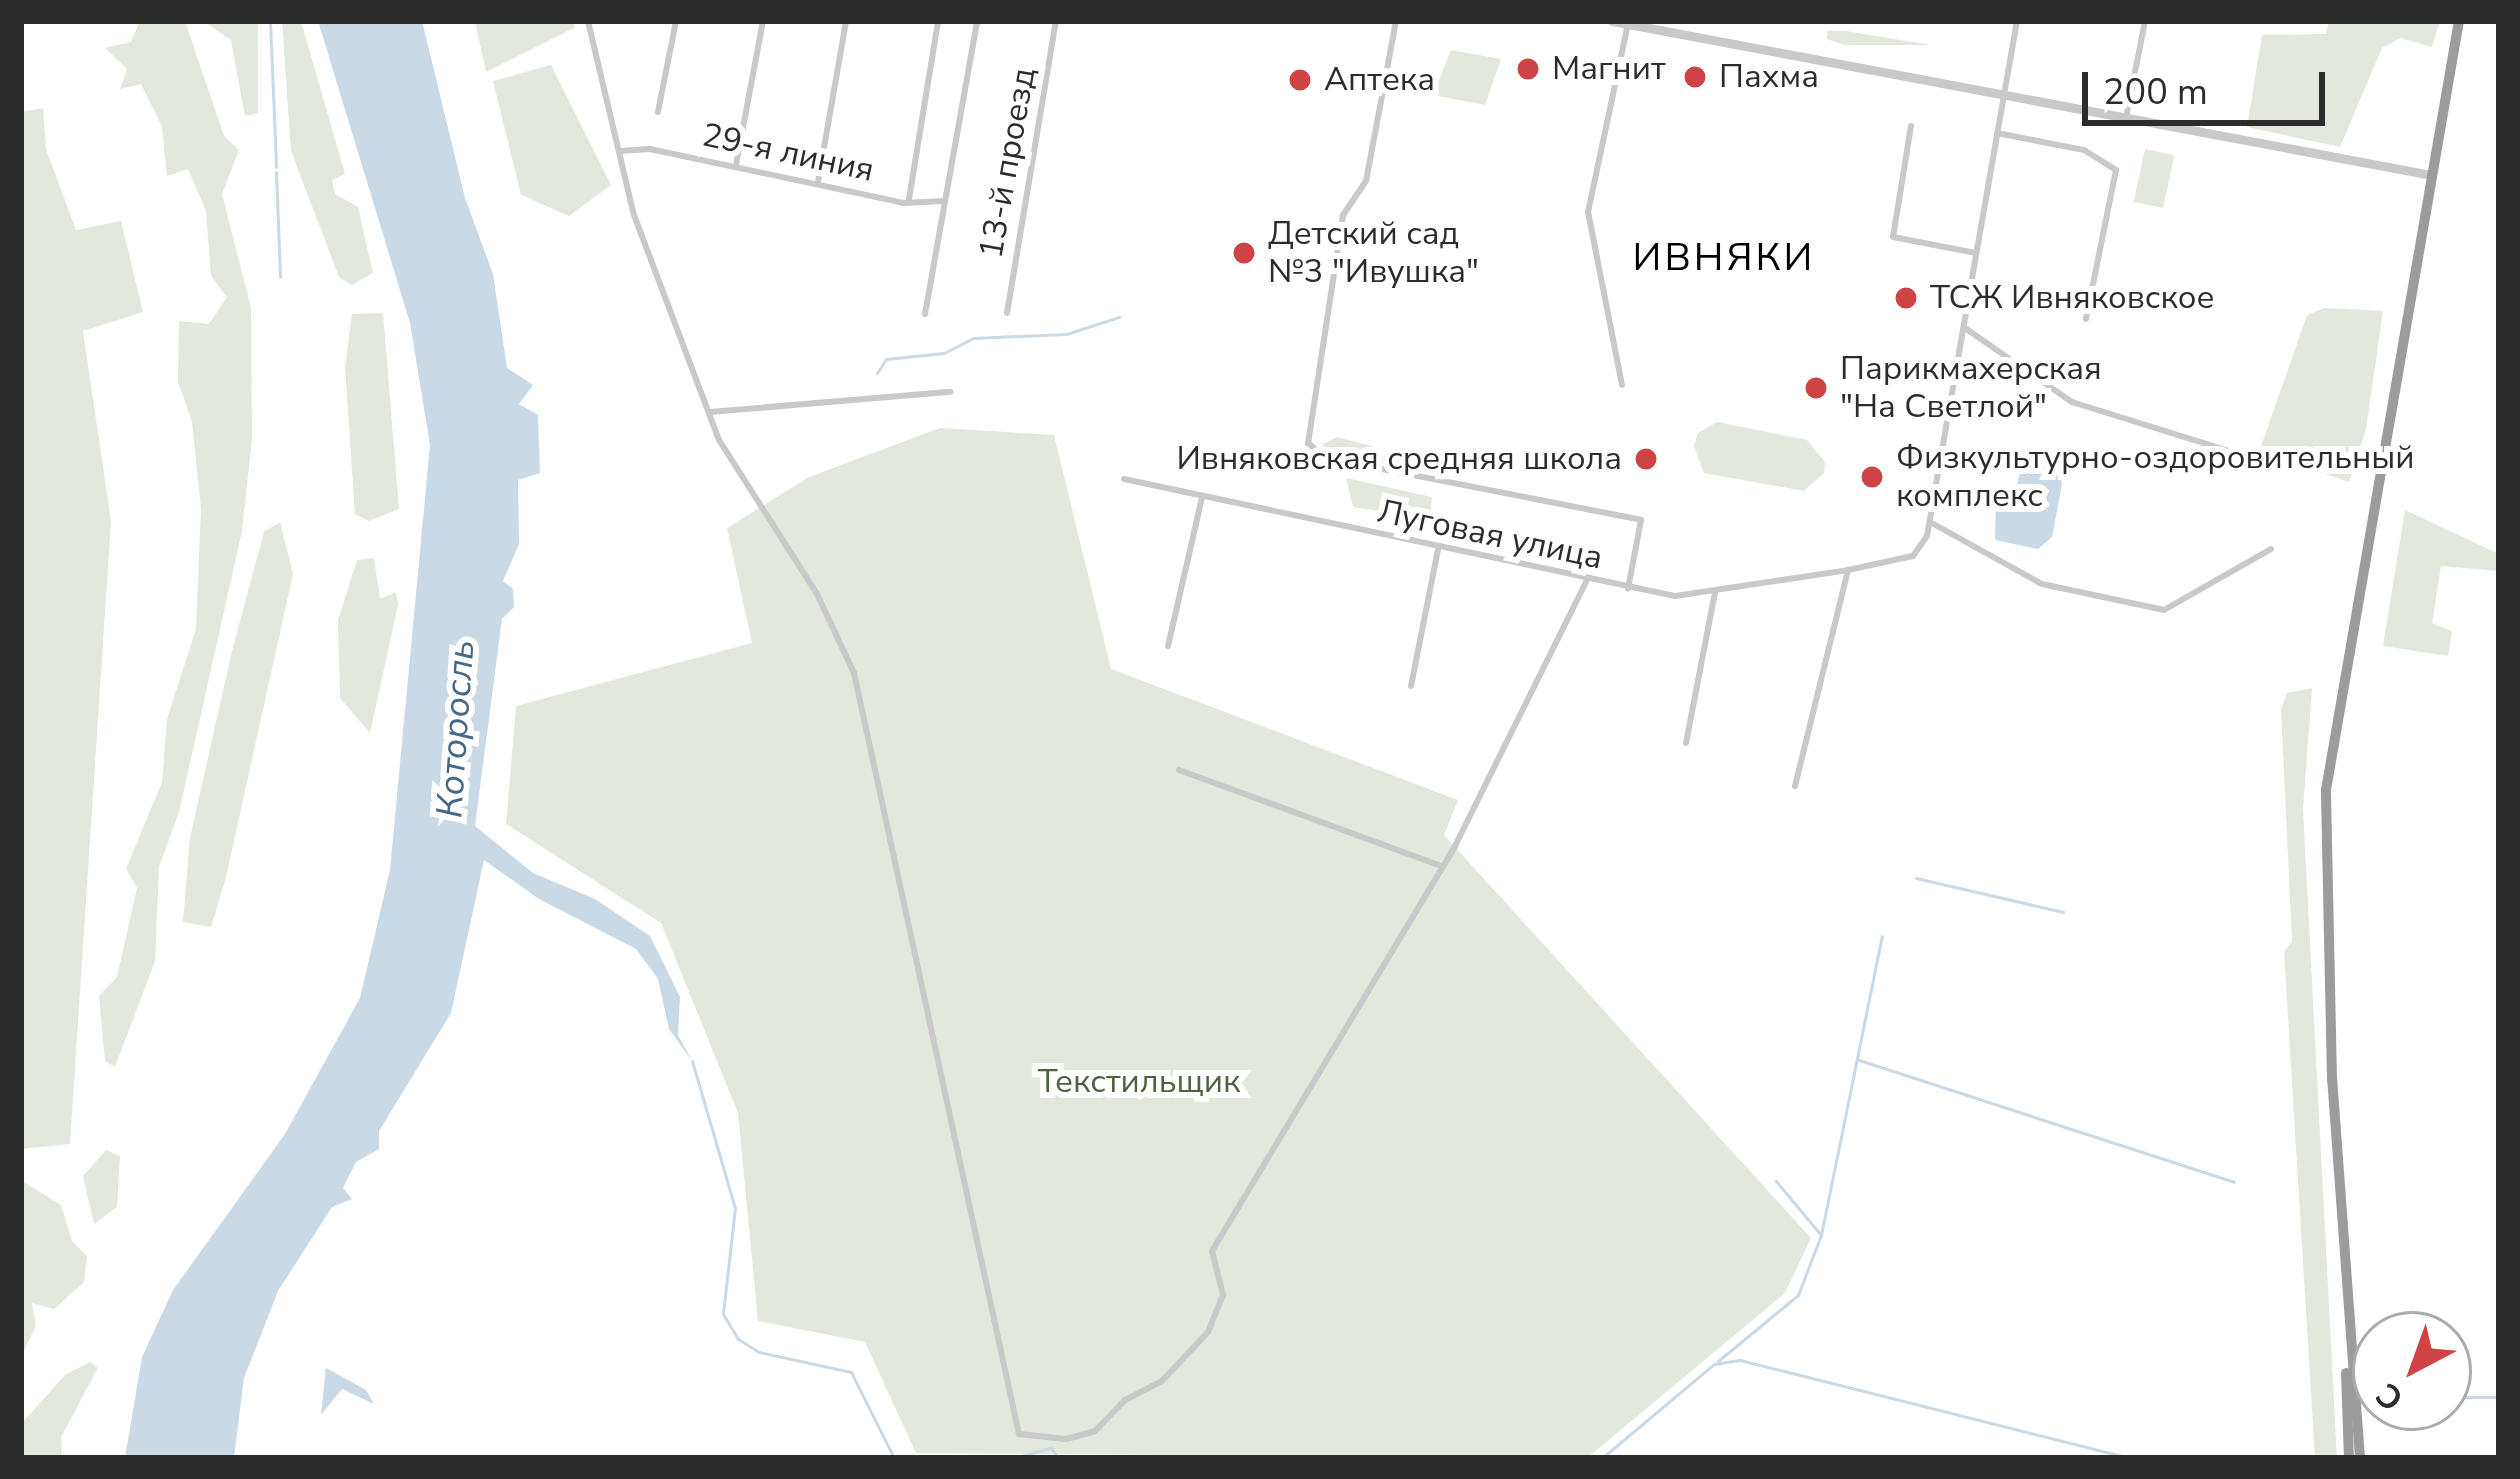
<!DOCTYPE html>
<html>
<head>
<meta charset="utf-8">
<style>
	body { margin:0 }
	#map { position:relative; width:2520px; height:1479px; overflow:hidden; background:#fff; font-family:"Nunito Sans",sans-serif }
	div>[style] { position:absolute }
	[style*='--x'] { left:calc(var(--x)*1px); top:calc(var(--y)*1px); width:calc(var(--w)*1px); rotate:calc(var(--a)*1deg) }
	.green>* { inset:0; background:#e2e8db; transform-origin:0 0 }
	.water>* { inset:0; background:#cad9e6 }
	.stream>* { height:3px; margin:-1.5px; padding:0 1.5px; transform-origin:1.5px; border-radius:1.5px; background:#cad9e6 }
	.minor>* { height:6px; margin:-3px; padding:0 3px; transform-origin:3px; border-radius:3px; background:#c9c9c9 }
	.tertiary>* { height:9px; margin:-4.5px; padding:0 4.5px; transform-origin:4.5px; border-radius:4.5px; background:#c9c9c9 }
	.trunk>* { height:10px; margin:-5px; padding:0 5px; transform-origin:5px; border-radius:5px; background:#9c9c9c }
	.dots>* { width:33px; height:33px; translate:-50% -50%; box-sizing:border-box; border:6px solid #fff; border-radius:50% }
	span { translate:-50% -50%; white-space:nowrap; text-align:center; line-height:1.15; -webkit-text-stroke:12px #fff; paint-order:stroke }
	.poi-label { font-size:33px; color:#2c2c2c }
	.left { translate:0 -50%; text-align:left }
	.right { translate:-100% -50%; text-align:right }
	.street-label { font-size:33px; color:#2c2c2c }
	.park-label { font-size:33px; color:#4e6240 }
	.water-label { font-size:36px; color:#456884; font-style:italic }
	.quarter-label { font-size:39px; color:#000; letter-spacing:3px }
	.frame { position:absolute; inset:0; border:24px solid #2c2c2c; pointer-events:none }
	.north { position:absolute; left:2352px; top:1311px; width:120px; height:120px; box-sizing:border-box; background:#fff; border:3px solid #ababab; border-radius:50%; rotate:221deg; font-size:33px; font-weight:700; line-height:48px; text-align:center; color:#2c2c2c }
	.north::after { content:''; display:block; margin:auto; width:42px; height:54px; background:#cf4345; clip-path:polygon(50% 0,100% 100%,50% 72%,0 100%) }
	.scale { position:absolute; left:2082px; top:72px; width:243px; height:54px; box-sizing:border-box; border:6px solid #2c2c2c; border-top:0; padding-left:15px; font-size:36px; line-height:42px; white-space:nowrap; color:#2c2c2c; -webkit-text-stroke:9px #fff; paint-order:stroke }
</style>
</head>
<body>
<div id="map">
	<div class="green">
		<div style="clip-path:polygon(140px 21px,185px 21px,224px 136px,239px 150px,222px 194px,251px 308px,252px 439px,242px 531px,179px 812px,159px 867px,155px 961px,115px 1067px,105px 1061px,99px 996px,117px 977px,137px 888px,126px 869px,162px 782px,167px 719px,196px 629px,201px 509px,192px 421px,178px 382px,179px 321px,209px 324px,227px 297px,211px 276px,206px 211px,188px 169px,167px 176px,162px 127px,141px 84px,120px 89px,127px 69px,105px 48px,131px 42px)"></div>
		<div style="clip-path:polygon(203px 21px,258px 21px,258px 113px,245px 116px,231px 40px)"></div>
		<div style="clip-path:polygon(282px 21px,301px 21px,345px 174px,332px 180px,335px 194px,358px 207px,373px 273px,352px 285px,339px 277px,291px 151px)"></div>
		<div style="clip-path:polygon(475px 21px,574px 21px,574px 28px,486px 72px)"></div>
		<div style="clip-path:polygon(2329px 21px,2440px 21px,2432px 47px,2400px 38px,2382px 48px,2340px 147px,2247px 127px,2262px 35px,2326px 34px)"></div>
		<div style="clip-path:polygon(1827px 31px,1846px 31px,1931px 45px,1845px 45px,1827px 39px)"></div>
		<div style="clip-path:polygon(1451px 50px,1501px 59px,1485px 105px,1433px 95px)"></div>
		<div style="clip-path:polygon(551px 65px,611px 185px,569px 216px,521px 195px,493px 81px)"></div>
		<div style="clip-path:polygon(43px 108px,46px 149px,76px 230px,121px 221px,143px 312px,83px 331px,111px 521px,70px 1144px,21px 1149px,21px 112px)"></div>
		<div style="left:2145px;top:149px;width:30px;height:54px;rotate:12deg"></div>
		<div style="clip-path:polygon(2324px 308px,2383px 311px,2366px 429px,2349px 482px,2259px 452px,2307px 315px)"></div>
		<div style="clip-path:polygon(383px 313px,399px 509px,369px 521px,355px 514px,345px 367px,352px 314px)"></div>
		<div style="clip-path:polygon(1717px 422px,1807px 440px,1825px 462px,1824px 473px,1804px 491px,1704px 473px,1694px 446px,1698px 433px)"></div>
		<div style="clip-path:polygon(940px 428px,1054px 435px,1111px 669px,1458px 800px,1444px 835px,1811px 1238px,1785px 1293px,1587px 1458px,916px 1453px,865px 1342px,758px 1321px,738px 1113px,661px 923px,506px 824px,516px 706px,752px 643px,727px 528px,809px 477px)"></div>
		<div style="clip-path:polygon(1337px 437px,1379px 448px,1385px 462px,1325px 451px,1323px 444px)"></div>
		<div style="clip-path:polygon(1346px 478px,1432px 497px,1430px 519px,1353px 507px)"></div>
		<div style="clip-path:polygon(2405px 510px,2499px 554px,2499px 571px,2441px 566px,2432px 623px,2452px 631px,2448px 656px,2383px 646px)"></div>
		<div style="clip-path:polygon(280px 522px,293px 574px,226px 877px,211px 927px,183px 922px,190px 838px,232px 651px,264px 532px)"></div>
		<div style="clip-path:polygon(374px 558px,380px 599px,396px 592px,398px 605px,370px 733px,340px 698px,338px 620px,357px 560px)"></div>
		<div style="clip-path:polygon(2312px 688px,2303px 809px,2337px 1458px,2315px 1458px,2284px 952px,2292px 941px,2281px 709px,2287px 693px)"></div>
		<div style="clip-path:polygon(106px 1150px,120px 1156px,117px 1207px,94px 1224px,83px 1176px)"></div>
		<div style="clip-path:polygon(24px 1182px,61px 1205px,72px 1241px,87px 1256px,84px 1282px,54px 1309px,32px 1303px,36px 1326px,21px 1357px)"></div>
		<div style="clip-path:polygon(90px 1362px,98px 1368px,61px 1437px,62px 1458px,21px 1458px,21px 1424px,65px 1375px)"></div>
	</div>
	<div class="water">
		<div style="clip-path:polygon(318px 21px,422px 21px,465px 198px,493px 274px,507px 368px,533px 385px,519px 404px,538px 415px,540px 473px,518px 480px,519px 544px,503px 581px,513px 589px,514px 607px,502px 619px,475px 826px,533px 873px,595px 899px,650px 936px,680px 997px,678px 1035px,692px 1061px,669px 1029px,658px 979px,636px 949px,539px 899px,484px 860px,451px 1013px,379px 1131px,379px 1149px,356px 1162px,343px 1188px,352px 1199px,332px 1207px,278px 1291px,244px 1378px,234px 1458px,125px 1458px,142px 1357px,173px 1290px,285px 1134px,360px 998px,390px 870px,430px 445px,410px 323px)"></div>
		<div style="clip-path:polygon(2023px 459px,2059px 469px,2062px 484px,2052px 537px,2038px 549px,1995px 540px,1996px 494px,2017px 485px)"></div>
		<div style="clip-path:polygon(326px 1368px,366px 1390px,374px 1404px,342px 1389px,321px 1415px)"></div>
	</div>
	<div class="stream">
		<div style="--x:270;--y:21;--w:146;--a:87.6"></div>
		<div style="--x:276;--y:172;--w:105;--a:87.8"></div>
		<div style="--x:877;--y:373;--w:17;--a:-57"></div>
		<div style="--x:886;--y:359;--w:58;--a:-5.9"></div>
		<div style="--x:944;--y:353;--w:33;--a:-27"></div>
		<div style="--x:973;--y:338;--w:93;--a:-2.5"></div>
		<div style="--x:1066;--y:334;--w:56;--a:-17.8"></div>
		<div style="--x:1916;--y:878;--w:151;--a:13"></div>
		<div style="--x:1859;--y:1060;--w:394;--a:18"></div>
		<div style="--x:692;--y:1061;--w:153;--a:73.7"></div>
		<div style="--x:735;--y:1208;--w:107;--a:96.5"></div>
		<div style="--x:723;--y:1314;--w:29;--a:59"></div>
		<div style="--x:738;--y:1339;--w:25;--a:32"></div>
		<div style="--x:759;--y:1352;--w:94;--a:12.3"></div>
		<div style="--x:851;--y:1372;--w:96;--a:63.4"></div>
		<div style="--x:1776;--y:1181;--w:70;--a:50.2"></div>
		<div style="--x:1718;--y:1361;--w:104;--a:-39.5"></div>
		<div style="--x:1798;--y:1295;--w:64;--a:-69"></div>
		<div style="--x:1821;--y:1235;--w:305;--a:-78.5"></div>
		<div style="--x:2448;--y:1397;--w:51;--a:0"></div>
		<div style="--x:1015;--y:1458;--w:37;--a:-16"></div>
		<div style="--x:1051;--y:1448;--w:12;--a:55"></div>
		<div style="--x:1602;--y:1458;--w:146;--a:-40"></div>
		<div style="--x:1714;--y:1364;--w:26;--a:-9"></div>
		<div style="--x:1740;--y:1360;--w:402;--a:14.1"></div>
	</div>
	<div class="minor">
		<div style="--x:588;--y:21;--w:199;--a:76.7"></div>
		<div style="--x:634;--y:215;--w:241;--a:69.3"></div>
		<div style="--x:719;--y:440;--w:183;--a:57.5"></div>
		<div style="--x:817;--y:594;--w:87;--a:64.9"></div>
		<div style="--x:854;--y:673;--w:779;--a:77.77"></div>
		<div style="--x:1019;--y:1434;--w:47;--a:6.1"></div>
		<div style="--x:1066;--y:1439;--w:30;--a:-15"></div>
		<div style="--x:1095;--y:1431;--w:43;--a:-45.9"></div>
		<div style="--x:1125;--y:1400;--w:42;--a:-27.2"></div>
		<div style="--x:1162;--y:1381;--w:67;--a:-46.8"></div>
		<div style="--x:1208;--y:1332;--w:40;--a:-68"></div>
		<div style="--x:1223;--y:1295;--w:45;--a:-104"></div>
		<div style="--x:1212;--y:1251;--w:472;--a:-59"></div>
		<div style="--x:1455;--y:846;--w:295;--a:-63.6"></div>
		<div style="--x:1396;--y:21;--w:163;--a:100.6"></div>
		<div style="--x:1366;--y:181;--w:41;--a:124.1"></div>
		<div style="--x:1343;--y:215;--w:231;--a:98.7"></div>
		<div style="--x:1308;--y:443;--w:23;--a:40"></div>
		<div style="--x:1326;--y:458;--w:321;--a:11.1"></div>
		<div style="--x:1641;--y:520;--w:70;--a:100.7"></div>
		<div style="--x:658;--y:112;--w:93;--a:-78.8"></div>
		<div style="--x:2126;--y:118;--w:99;--a:-78.9"></div>
		<div style="--x:1911;--y:126;--w:112;--a:99.2"></div>
		<div style="--x:1893;--y:237;--w:85;--a:10.9"></div>
		<div style="--x:1997;--y:133;--w:89;--a:11.1"></div>
		<div style="--x:2084;--y:150;--w:38;--a:32"></div>
		<div style="--x:2116;--y:170;--w:152;--a:101.4"></div>
		<div style="--x:620;--y:151;--w:30;--a:-4"></div>
		<div style="--x:650;--y:149;--w:259;--a:12"></div>
		<div style="--x:903;--y:203;--w:41;--a:-2.8"></div>
		<div style="--x:736;--y:165;--w:147;--a:-79.4"></div>
		<div style="--x:818;--y:182;--w:163;--a:-80.1"></div>
		<div style="--x:909;--y:199;--w:180;--a:-80.7"></div>
		<div style="--x:1007;--y:313;--w:296;--a:-80.5"></div>
		<div style="--x:925;--y:314;--w:298;--a:-79.9"></div>
		<div style="--x:1965;--y:328;--w:130;--a:34.7"></div>
		<div style="--x:2072;--y:402;--w:232;--a:17.3"></div>
		<div style="--x:1622;--y:385;--w:176;--a:-101.1"></div>
		<div style="--x:1588;--y:212;--w:192;--a:-78"></div>
		<div style="--x:710;--y:412;--w:241;--a:-4.8"></div>
		<div style="--x:1124;--y:479;--w:563;--a:11.99"></div>
		<div style="--x:1675;--y:596;--w:175;--a:-8.5"></div>
		<div style="--x:1930;--y:522;--w:128;--a:29"></div>
		<div style="--x:2042;--y:584;--w:125;--a:12"></div>
		<div style="--x:2164;--y:610;--w:123;--a:-29.7"></div>
		<div style="--x:1168;--y:646;--w:153;--a:-77.1"></div>
		<div style="--x:1411;--y:686;--w:139;--a:-78.8"></div>
		<div style="--x:1686;--y:743;--w:154;--a:-79.1"></div>
		<div style="--x:1179;--y:770;--w:280;--a:20.1"></div>
		<div style="--x:1795;--y:786;--w:222;--a:-76.2"></div>
		<div style="--x:1848;--y:570;--w:66;--a:-12.2"></div>
		<div style="--x:1913;--y:556;--w:24;--a:-55"></div>
		<div style="--x:1927;--y:536;--w:523;--a:-80.09"></div>
	</div>
	<div class="tertiary">
		<div style="--x:1612;--y:21;--w:833;--a:10.65"></div>
	</div>
	<div class="trunk">
		<div style="--x:2346;--y:1373;--w:85;--a:88"></div>
		<div style="--x:2360;--y:1458;--w:379;--a:-94.2"></div>
		<div style="--x:2332;--y:1080;--w:290;--a:-91.2"></div>
		<div style="--x:2326;--y:790;--w:780;--a:-80.19"></div>
	</div>
	<div class="dots">
		<div style="left:1528px;top:69px;background:#cf4345"></div>
		<div style="left:1695px;top:77px;background:#cf4345"></div>
		<div style="left:1300px;top:80px;background:#cf4345"></div>
		<div style="left:1244px;top:253px;background:#cf4345"></div>
		<div style="left:1906px;top:298px;background:#cf4345"></div>
		<div style="left:1816px;top:388px;background:#cf4345"></div>
		<div style="left:1646px;top:459px;background:#cf4345"></div>
		<div style="left:1872px;top:477px;background:#cf4345"></div>
	</div>
	<div class="poi-label">
		<span class="left" style="left:1552px;top:69px">Магнит</span>
		<span class="left" style="left:1719px;top:77px">Пахма</span>
		<span class="left" style="left:1324px;top:80px">Аптека</span>
		<span class="left" style="left:1268px;top:253px">Детский сад<br>№3 "Ивушка"</span>
		<span class="left" style="left:1930px;top:298px">ТСЖ Ивняковское</span>
		<span class="left" style="left:1840px;top:388px">Парикмахерская<br>"На Светлой"</span>
		<span class="left" style="left:1896px;top:477px">Физкультурно-оздоровительный<br>комплекс</span>
		<span class="right" style="left:1622px;top:459px">Ивняковская средняя школа</span>
	</div>
	<div class="street-label">
		<span style="left:788px;top:153px;rotate:12deg">29-я линия</span>
		<span style="left:1008px;top:163px;rotate:-80deg">13-й проезд</span>
		<span style="left:1490px;top:535px;rotate:12deg">Луговая улица</span>
	</div>
	<div class="park-label">
		<span style="left:1139px;top:1082px">Текстильщик</span>
	</div>
	<div class="water-label">
		<span style="left:456px;top:729px;rotate:-86deg">Которосль</span>
	</div>
	<div class="quarter-label">
		<span style="left:1724px;top:258px">ИВНЯКИ</span>
	</div>
	<div class="frame"></div>
	<div class="north">С</div>
	<div class="scale">200 m</div>
</div>
</body>
</html>
